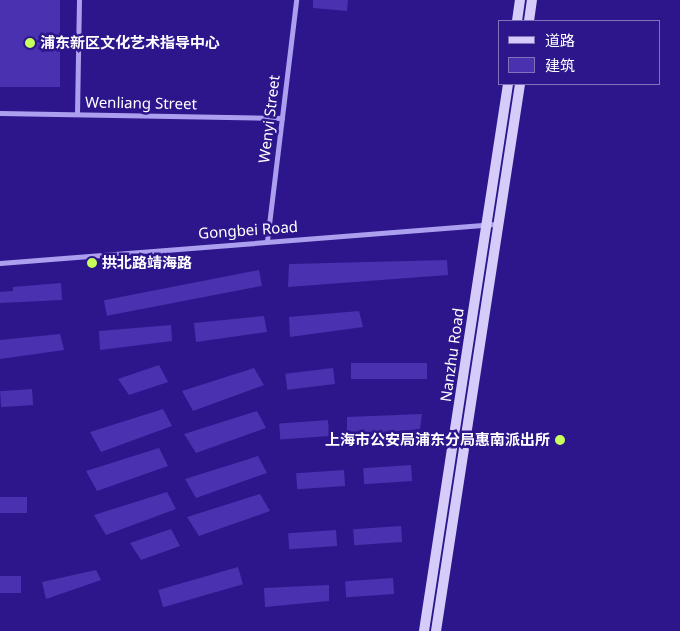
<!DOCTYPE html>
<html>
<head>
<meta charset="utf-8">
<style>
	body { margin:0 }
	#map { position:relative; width:680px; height:631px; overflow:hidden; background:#2d168b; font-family:"Noto Sans","Noto Sans SC",sans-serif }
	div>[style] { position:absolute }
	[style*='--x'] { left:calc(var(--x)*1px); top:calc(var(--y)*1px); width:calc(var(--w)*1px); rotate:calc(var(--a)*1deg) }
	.building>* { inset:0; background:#4931af; transform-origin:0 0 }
	.minor>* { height:5px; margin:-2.5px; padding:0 2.5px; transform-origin:2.5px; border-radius:2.5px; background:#ad9fef }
	.secondary>* { height:10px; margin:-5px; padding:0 5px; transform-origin:5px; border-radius:5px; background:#d6ccfa }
	.dots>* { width:14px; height:14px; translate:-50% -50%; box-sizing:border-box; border:2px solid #2d168b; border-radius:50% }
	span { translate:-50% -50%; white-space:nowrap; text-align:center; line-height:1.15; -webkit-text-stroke:5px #2d168b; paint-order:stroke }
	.poi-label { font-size:15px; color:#fff; font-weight:700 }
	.left { translate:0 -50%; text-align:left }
	.right { translate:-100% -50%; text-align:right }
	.street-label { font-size:15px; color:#fff }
	.legend { position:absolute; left:498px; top:20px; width:162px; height:65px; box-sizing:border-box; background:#2d168b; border:1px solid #8173b9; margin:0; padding:6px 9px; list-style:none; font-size:15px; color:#fff }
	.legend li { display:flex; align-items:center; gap:10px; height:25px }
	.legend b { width:25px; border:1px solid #8173b9 }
</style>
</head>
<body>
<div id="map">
	<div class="building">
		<div style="left:0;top:0;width:60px;height:87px"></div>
		<div style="clip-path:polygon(313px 0,348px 0,347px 11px,313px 8px)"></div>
		<div style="clip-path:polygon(447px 260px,448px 275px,288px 287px,289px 264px)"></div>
		<div style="left:259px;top:270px;width:16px;height:158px;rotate:79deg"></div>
		<div style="clip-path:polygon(61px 283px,62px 300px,0 303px,0 292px,13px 291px,13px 287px)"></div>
		<div style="clip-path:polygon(359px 311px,363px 327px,290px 337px,289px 317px)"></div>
		<div style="clip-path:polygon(264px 316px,267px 332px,196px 342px,194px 323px)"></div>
		<div style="clip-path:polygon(171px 325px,172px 341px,100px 350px,99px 331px)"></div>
		<div style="clip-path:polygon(60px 334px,64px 350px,0 359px,0 340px)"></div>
		<div style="left:427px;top:363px;width:16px;height:76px;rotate:90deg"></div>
		<div style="clip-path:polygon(159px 365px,168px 382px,129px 395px,118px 379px)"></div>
		<div style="clip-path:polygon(254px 368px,264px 385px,193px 411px,182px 391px)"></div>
		<div style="left:333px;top:368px;width:16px;height:48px;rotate:83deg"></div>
		<div style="left:32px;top:389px;width:16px;height:32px;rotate:86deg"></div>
		<div style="clip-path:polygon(163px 409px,172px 426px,101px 452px,90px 432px)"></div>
		<div style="clip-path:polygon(257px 411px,266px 428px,196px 453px,184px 434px)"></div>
		<div style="clip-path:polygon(422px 414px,420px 429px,347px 436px,347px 417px)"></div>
		<div style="left:328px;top:420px;width:16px;height:49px;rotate:86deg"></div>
		<div style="clip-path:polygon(159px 448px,168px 466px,97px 491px,86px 471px)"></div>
		<div style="clip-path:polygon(258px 456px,267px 473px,196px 498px,185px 479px)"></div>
		<div style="left:411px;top:465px;width:16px;height:48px;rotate:86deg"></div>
		<div style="left:344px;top:470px;width:16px;height:48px;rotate:86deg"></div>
		<div style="clip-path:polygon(167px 492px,176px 509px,106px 535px,94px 515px)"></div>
		<div style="clip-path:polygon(260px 494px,270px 511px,199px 536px,187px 517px)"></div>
		<div style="left:27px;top:497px;width:16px;height:27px;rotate:90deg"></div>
		<div style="left:401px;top:526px;width:16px;height:48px;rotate:86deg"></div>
		<div style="clip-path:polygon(171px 529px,180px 546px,141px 560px,130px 543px)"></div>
		<div style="left:336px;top:530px;width:16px;height:48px;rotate:86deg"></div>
		<div style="left:238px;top:567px;width:18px;height:83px;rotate:74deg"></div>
		<div style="clip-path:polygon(96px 570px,101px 580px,46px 599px,42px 582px)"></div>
		<div style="left:21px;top:576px;width:17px;height:21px;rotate:90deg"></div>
		<div style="left:393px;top:578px;width:16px;height:48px;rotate:86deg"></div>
		<div style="clip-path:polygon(329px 585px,329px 601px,265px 607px,264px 588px)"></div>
	</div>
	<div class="minor">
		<div style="--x:0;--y:113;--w:282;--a:1"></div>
		<div style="--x:77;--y:114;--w:114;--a:-89"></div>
		<div style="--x:267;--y:241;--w:243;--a:-83.1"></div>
		<div style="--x:0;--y:263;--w:500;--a:-4.5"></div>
	</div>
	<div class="secondary">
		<div style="--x:517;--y:21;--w:21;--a:-82"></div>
		<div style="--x:529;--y:21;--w:21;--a:-82"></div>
		<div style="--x:424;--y:631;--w:553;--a:-81.27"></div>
		<div style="--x:436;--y:631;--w:553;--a:-81.27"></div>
	</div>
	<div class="dots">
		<div style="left:30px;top:43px;background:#c7ff5d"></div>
		<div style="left:92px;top:263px;background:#c7ff5d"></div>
		<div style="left:560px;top:440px;background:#c7ff5d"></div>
	</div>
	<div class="poi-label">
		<span class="left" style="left:40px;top:43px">浦东新区文化艺术指导中心</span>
		<span class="left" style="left:102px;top:263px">拱北路靖海路</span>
		<span class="right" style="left:550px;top:440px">上海市公安局浦东分局惠南派出所</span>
	</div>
	<div class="street-label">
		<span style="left:141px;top:103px;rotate:1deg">Wenliang Street</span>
		<span style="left:269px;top:119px;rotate:-83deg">Wenyi Street</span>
		<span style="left:248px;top:230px;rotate:-4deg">Gongbei Road</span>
		<span style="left:452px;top:355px;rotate:-82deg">Nanzhu Road</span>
	</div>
	<ul class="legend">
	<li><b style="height:6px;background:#d6ccfa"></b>道路</li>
	<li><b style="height:14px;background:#4931af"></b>建筑</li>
	</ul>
</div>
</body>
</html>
